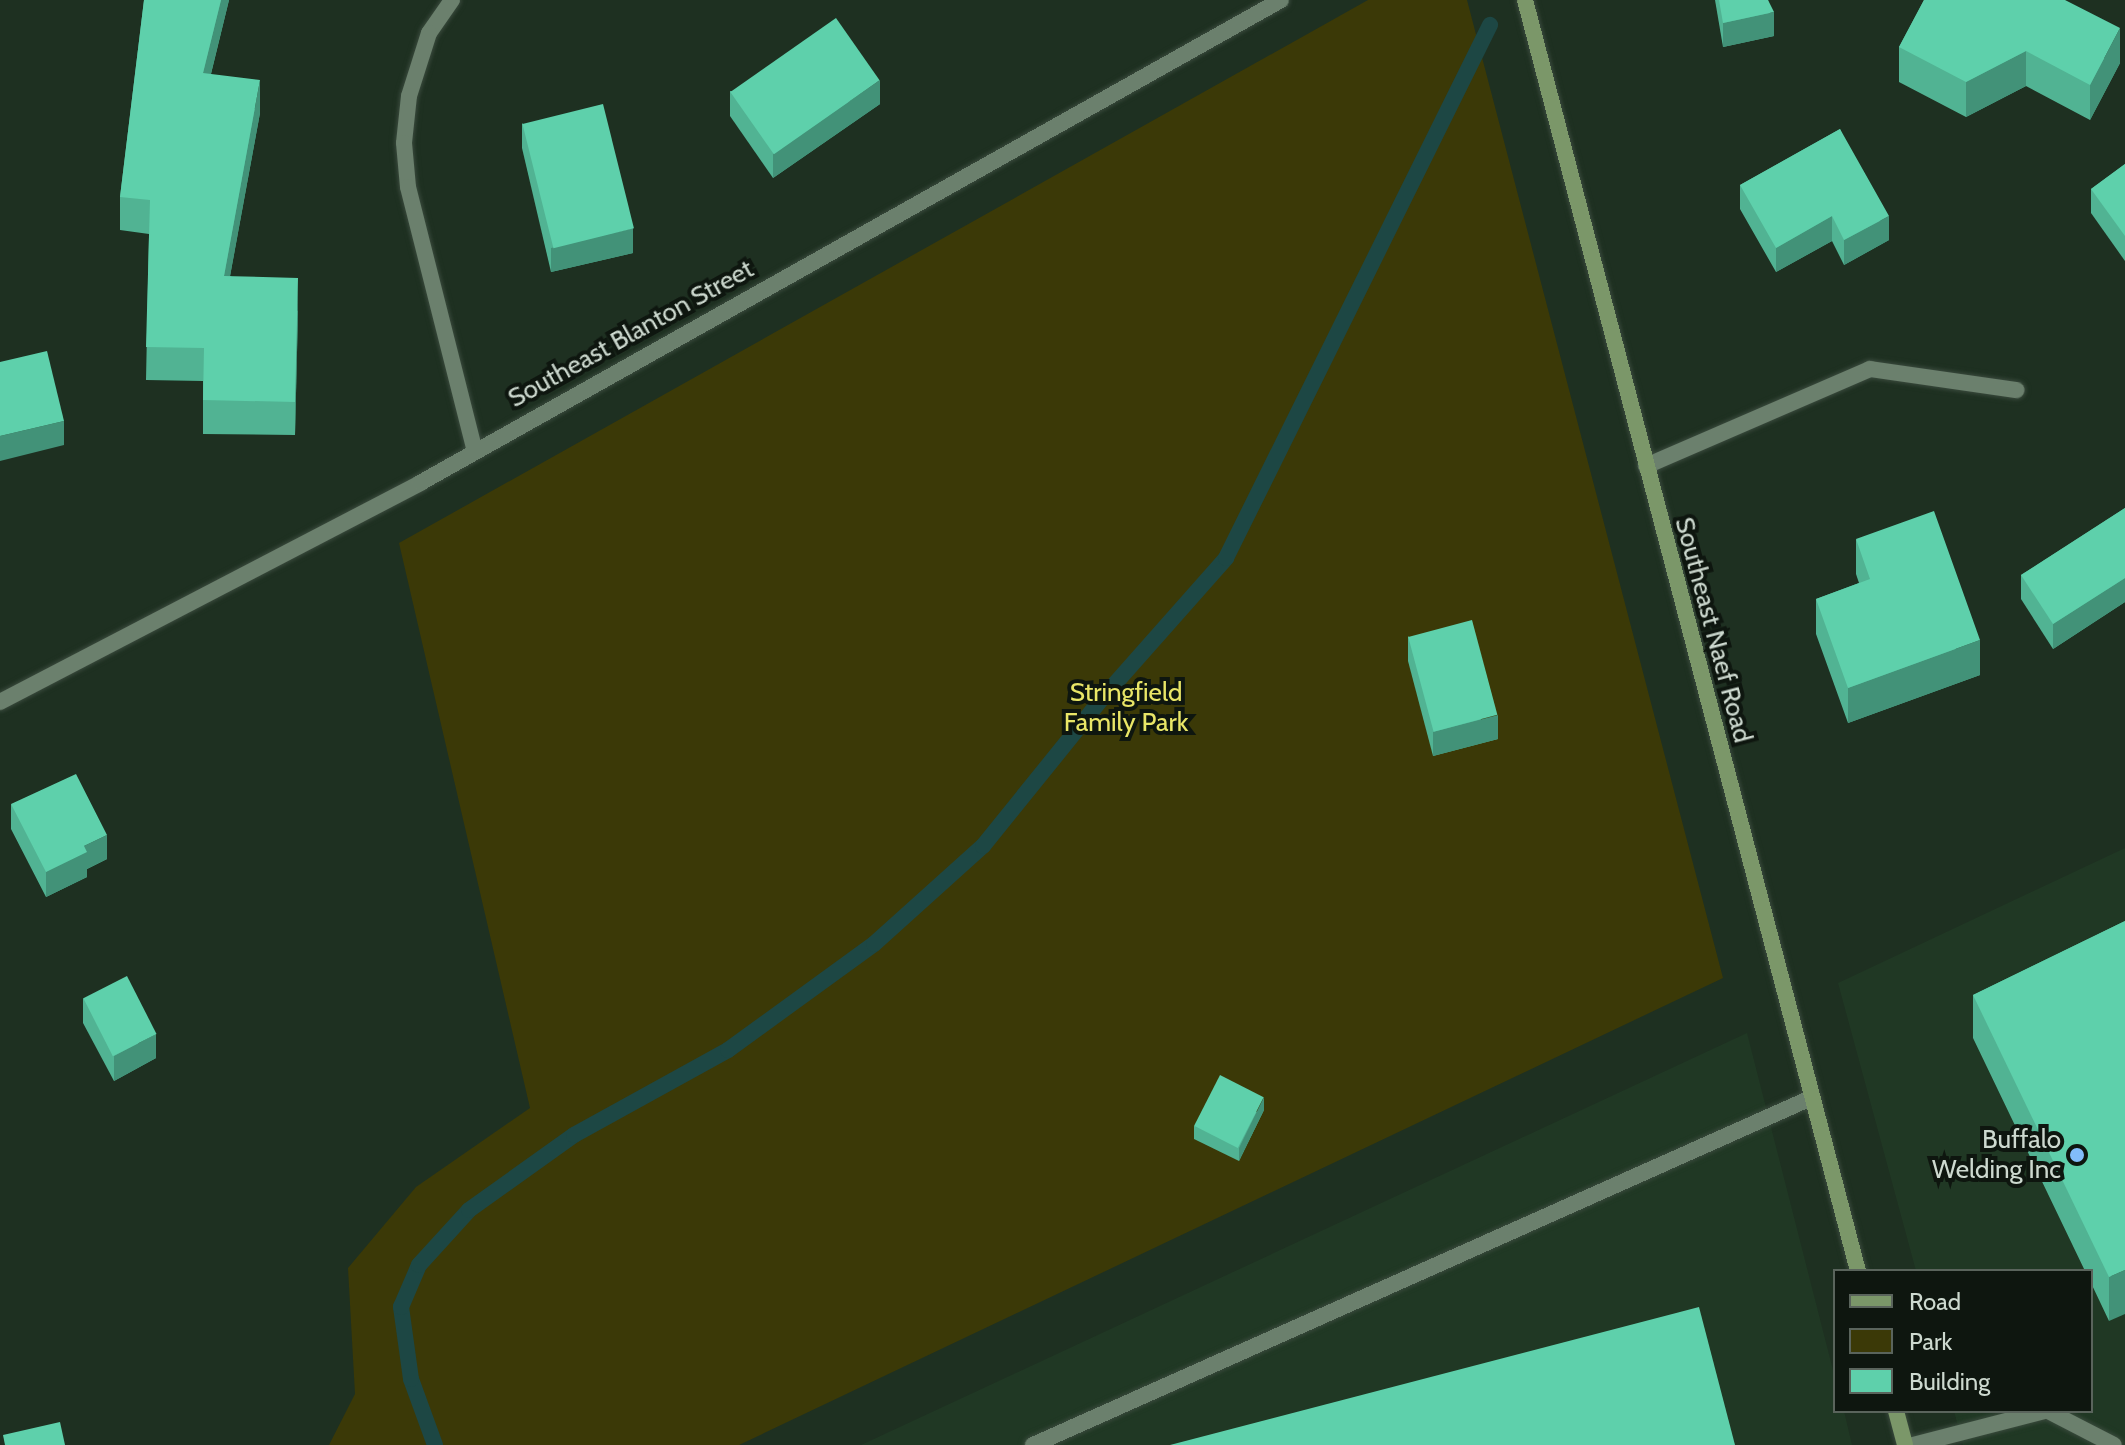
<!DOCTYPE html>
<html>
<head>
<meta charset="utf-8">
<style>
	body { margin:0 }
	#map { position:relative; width:2125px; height:1445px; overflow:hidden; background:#1e3021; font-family:Cabin,sans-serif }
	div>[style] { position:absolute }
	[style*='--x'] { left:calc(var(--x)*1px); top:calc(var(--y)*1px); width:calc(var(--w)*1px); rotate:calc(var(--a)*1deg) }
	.built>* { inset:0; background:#203824 }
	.green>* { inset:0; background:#3b3907 }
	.stream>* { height:16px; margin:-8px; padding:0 8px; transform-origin:8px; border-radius:8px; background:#1d4744 }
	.roads { filter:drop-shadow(0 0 2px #3a4a3d) drop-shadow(0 0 2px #3a4a3d) }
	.lane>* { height:16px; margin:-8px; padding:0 8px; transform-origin:8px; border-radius:8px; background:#6b806d }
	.street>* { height:16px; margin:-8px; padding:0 8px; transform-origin:8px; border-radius:8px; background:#6b806d }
	.secondary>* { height:16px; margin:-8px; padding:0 8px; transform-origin:8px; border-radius:8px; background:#7b9769 }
	.wall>* { inset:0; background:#51b393 }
	.shaded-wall>* { inset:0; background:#429278 }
	.building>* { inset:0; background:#5ed0ab; transform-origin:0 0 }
	.dots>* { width:22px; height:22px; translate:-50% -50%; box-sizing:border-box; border:4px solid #0e160f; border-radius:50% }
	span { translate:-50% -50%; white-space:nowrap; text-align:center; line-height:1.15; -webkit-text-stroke:8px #0e160f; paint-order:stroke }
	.street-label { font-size:26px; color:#cdd9cf }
	.park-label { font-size:26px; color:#e9e667 }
	.poi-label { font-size:26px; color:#cdd9cf }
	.right { translate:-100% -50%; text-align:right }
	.legend { position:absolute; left:1833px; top:1269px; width:260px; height:144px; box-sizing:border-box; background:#0e160f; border:2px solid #5a645c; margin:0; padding:10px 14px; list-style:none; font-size:24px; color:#cdd9cf }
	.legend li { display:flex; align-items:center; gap:16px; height:40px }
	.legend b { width:40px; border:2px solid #5a645c }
</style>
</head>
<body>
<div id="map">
	<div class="built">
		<div style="clip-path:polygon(2125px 848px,2125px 1445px,1963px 1445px,1954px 1411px,2091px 1411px,2091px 1271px,1916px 1271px,1838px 983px)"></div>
		<div style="clip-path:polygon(1747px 1033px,1835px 1378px,1835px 1411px,1844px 1411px,1852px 1445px,861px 1445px)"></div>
	</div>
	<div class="green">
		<div style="clip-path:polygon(1368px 0,1467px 0,1723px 978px,739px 1445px,329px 1445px,355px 1394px,348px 1268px,416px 1187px,530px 1108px,399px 543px)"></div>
	</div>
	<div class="stream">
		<div style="--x:435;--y:1445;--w:70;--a:-110"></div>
		<div style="--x:411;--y:1379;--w:73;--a:-97.9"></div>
		<div style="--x:401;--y:1307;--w:46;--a:-66.8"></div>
		<div style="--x:419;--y:1265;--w:74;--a:-47.7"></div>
		<div style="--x:469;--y:1210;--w:129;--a:-35.5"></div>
		<div style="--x:574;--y:1135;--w:176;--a:-28.9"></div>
		<div style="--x:728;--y:1050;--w:180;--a:-36"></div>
		<div style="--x:874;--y:944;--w:147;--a:-42"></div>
		<div style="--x:983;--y:846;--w:194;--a:-51.1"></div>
		<div style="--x:1105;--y:695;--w:183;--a:-48.5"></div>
		<div style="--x:1226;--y:558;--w:595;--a:-63.65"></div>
	</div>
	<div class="roads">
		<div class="lane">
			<div style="--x:2048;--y:1411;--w:74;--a:27.3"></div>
			<div style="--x:1033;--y:1445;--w:852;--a:-24.04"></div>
			<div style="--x:1913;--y:1445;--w:135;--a:-14.5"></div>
		</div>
		<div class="street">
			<div style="--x:452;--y:0;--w:40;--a:124.9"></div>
			<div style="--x:429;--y:33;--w:66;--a:107.6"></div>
			<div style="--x:409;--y:96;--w:47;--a:96.1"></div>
			<div style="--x:404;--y:143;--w:44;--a:84.8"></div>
			<div style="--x:408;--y:187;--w:269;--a:75.8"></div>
			<div style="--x:1646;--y:466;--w:244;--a:-23.4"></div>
			<div style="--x:1870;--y:369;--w:148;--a:8.2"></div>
			<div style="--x:0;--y:702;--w:474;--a:-27.5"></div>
			<div style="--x:420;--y:483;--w:987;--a:-29.29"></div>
		</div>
		<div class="secondary">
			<div style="--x:1525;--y:0;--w:1314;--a:75.32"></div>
			<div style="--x:1896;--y:1411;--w:35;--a:75"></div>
		</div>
	</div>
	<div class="wall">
		<div style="clip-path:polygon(144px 0,229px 0,211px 74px,260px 113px,230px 276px,298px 311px,295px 435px,203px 434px,203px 381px,146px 380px,149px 234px,120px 230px,120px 197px)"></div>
		<div style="clip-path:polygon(1715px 0,1768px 0,1774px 36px,1723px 47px)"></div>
		<div style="clip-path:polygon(1924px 0,2120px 63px,2090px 120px,2026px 86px,1966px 117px,1899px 82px,1899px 47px)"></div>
		<div style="clip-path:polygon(730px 91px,880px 104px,773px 178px,730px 116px)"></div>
		<div style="clip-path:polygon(522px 123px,633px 253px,551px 272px,522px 148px)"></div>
		<div style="clip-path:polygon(1840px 129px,1889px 240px,1844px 265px,1832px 241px,1776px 272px,1740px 209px,1740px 185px)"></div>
		<div style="clip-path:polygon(2125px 164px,2125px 261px,2091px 213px,2091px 189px)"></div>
		<div style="clip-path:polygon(2125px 508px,2125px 602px,2053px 649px,2021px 599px,2021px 575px)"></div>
		<div style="clip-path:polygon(1856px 539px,1980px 675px,1848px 723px,1816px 634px,1816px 599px,1859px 583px,1856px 574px)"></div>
		<div style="clip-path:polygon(1408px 636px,1498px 739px,1433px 756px,1408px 661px)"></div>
		<div style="clip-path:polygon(11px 804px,107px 859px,87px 869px,87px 877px,46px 897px,11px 829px)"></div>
		<div style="clip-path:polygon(2125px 921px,2109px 1321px,2091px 1283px,2091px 1271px,2085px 1271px,1973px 1038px,1973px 995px)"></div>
		<div style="clip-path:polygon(83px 998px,156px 1058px,114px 1081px,83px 1023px)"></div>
		<div style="clip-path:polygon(1264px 1110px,1239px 1161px,1194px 1139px,1194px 1126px)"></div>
	</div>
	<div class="shaded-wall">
		<div style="clip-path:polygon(221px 0,229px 0,203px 106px,203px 73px)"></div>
		<div style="clip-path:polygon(1774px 12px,1774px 36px,1723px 47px,1723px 23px)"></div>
		<div style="clip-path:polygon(2120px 28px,2120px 63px,2090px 120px,2090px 85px)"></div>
		<div style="clip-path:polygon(2026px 51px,2026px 86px,1966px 117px,1966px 82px)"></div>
		<div style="clip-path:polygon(260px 80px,260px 113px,224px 309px,224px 276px)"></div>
		<div style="clip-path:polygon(880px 80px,880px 104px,773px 178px,773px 154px)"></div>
		<div style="clip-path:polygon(1832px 216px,1832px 241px,1776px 272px,1776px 248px)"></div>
		<div style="clip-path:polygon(1889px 216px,1889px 240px,1844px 265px,1844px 240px)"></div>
		<div style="clip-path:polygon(633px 228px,633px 253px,551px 272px,551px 248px)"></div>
		<div style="clip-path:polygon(298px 278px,298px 311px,295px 435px,295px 402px)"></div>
		<div style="clip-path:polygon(64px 421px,64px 445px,0 461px,0 436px)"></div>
		<div style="clip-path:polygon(2125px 578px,2125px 602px,2053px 649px,2053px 624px)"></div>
		<div style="clip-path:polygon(1980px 640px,1980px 675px,1848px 723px,1848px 688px)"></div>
		<div style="clip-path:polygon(1498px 715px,1498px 739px,1433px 756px,1433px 732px)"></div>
		<div style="clip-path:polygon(107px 835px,107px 859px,87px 869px,87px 877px,46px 897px,46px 872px,84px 846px)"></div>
		<div style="clip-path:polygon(156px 1034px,156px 1058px,114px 1081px,114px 1056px)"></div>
		<div style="clip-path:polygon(1264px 1097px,1264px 1110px,1239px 1161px,1239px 1148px)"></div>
		<div style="clip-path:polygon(2125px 1270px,2125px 1314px,2109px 1321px,2109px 1277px)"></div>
	</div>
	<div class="building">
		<div style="clip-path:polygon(144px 0,221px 0,203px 73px,260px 80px,224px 276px,298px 278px,295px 402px,203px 400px,204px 348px,146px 347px,150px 200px,120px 197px)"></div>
		<div style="clip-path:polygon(1719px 0,1768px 0,1774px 12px,1723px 23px)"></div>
		<div style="clip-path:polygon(1924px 0,2065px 0,2120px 28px,2090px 85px,2026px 51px,1966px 82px,1899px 47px)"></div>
		<div style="left:836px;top:18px;width:76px;height:129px;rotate:55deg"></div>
		<div style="left:603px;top:104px;width:128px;height:83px;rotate:76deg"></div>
		<div style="clip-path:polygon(1840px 129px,1889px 216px,1844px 240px,1832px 216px,1776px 248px,1740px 185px)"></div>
		<div style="clip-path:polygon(2125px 164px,2125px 236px,2091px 189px)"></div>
		<div style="clip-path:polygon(47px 351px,64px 421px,0 436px,0 362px)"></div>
		<div style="clip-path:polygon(2125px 508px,2125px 578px,2053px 624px,2021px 575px)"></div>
		<div style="clip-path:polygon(1934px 511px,1980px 640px,1848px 688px,1816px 599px,1870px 579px,1856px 539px)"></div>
		<div style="left:1472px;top:620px;width:98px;height:66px;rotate:75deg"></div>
		<div style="clip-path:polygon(76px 774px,107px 835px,84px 846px,87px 852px,46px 872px,11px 804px)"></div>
		<div style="clip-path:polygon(2125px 921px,2125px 1270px,2109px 1277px,1973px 995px)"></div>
		<div style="left:127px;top:976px;width:65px;height:49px;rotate:63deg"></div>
		<div style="left:1220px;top:1075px;width:49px;height:57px;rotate:27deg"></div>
		<div style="clip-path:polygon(1699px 1307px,1735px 1445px,1170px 1445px)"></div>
		<div style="clip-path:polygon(60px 1422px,65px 1445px,5px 1445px,3px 1435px)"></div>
	</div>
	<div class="dots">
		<div style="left:2077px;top:1155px;background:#82bcfa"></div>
	</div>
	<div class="street-label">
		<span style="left:631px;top:334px;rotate:-29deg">Southeast Blanton Street</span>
		<span style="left:1713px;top:630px;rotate:75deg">Southeast Naef Road</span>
	</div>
	<div class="park-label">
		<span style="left:1126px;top:708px">Stringfield<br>Family Park</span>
	</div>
	<div class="poi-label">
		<span class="right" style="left:2061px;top:1155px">Buffalo<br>Welding Inc</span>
	</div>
	<ul class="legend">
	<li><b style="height:10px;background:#7b9769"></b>Road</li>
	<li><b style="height:22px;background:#3b3907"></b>Park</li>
	<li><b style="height:22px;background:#5ed0ab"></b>Building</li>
	</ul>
</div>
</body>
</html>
